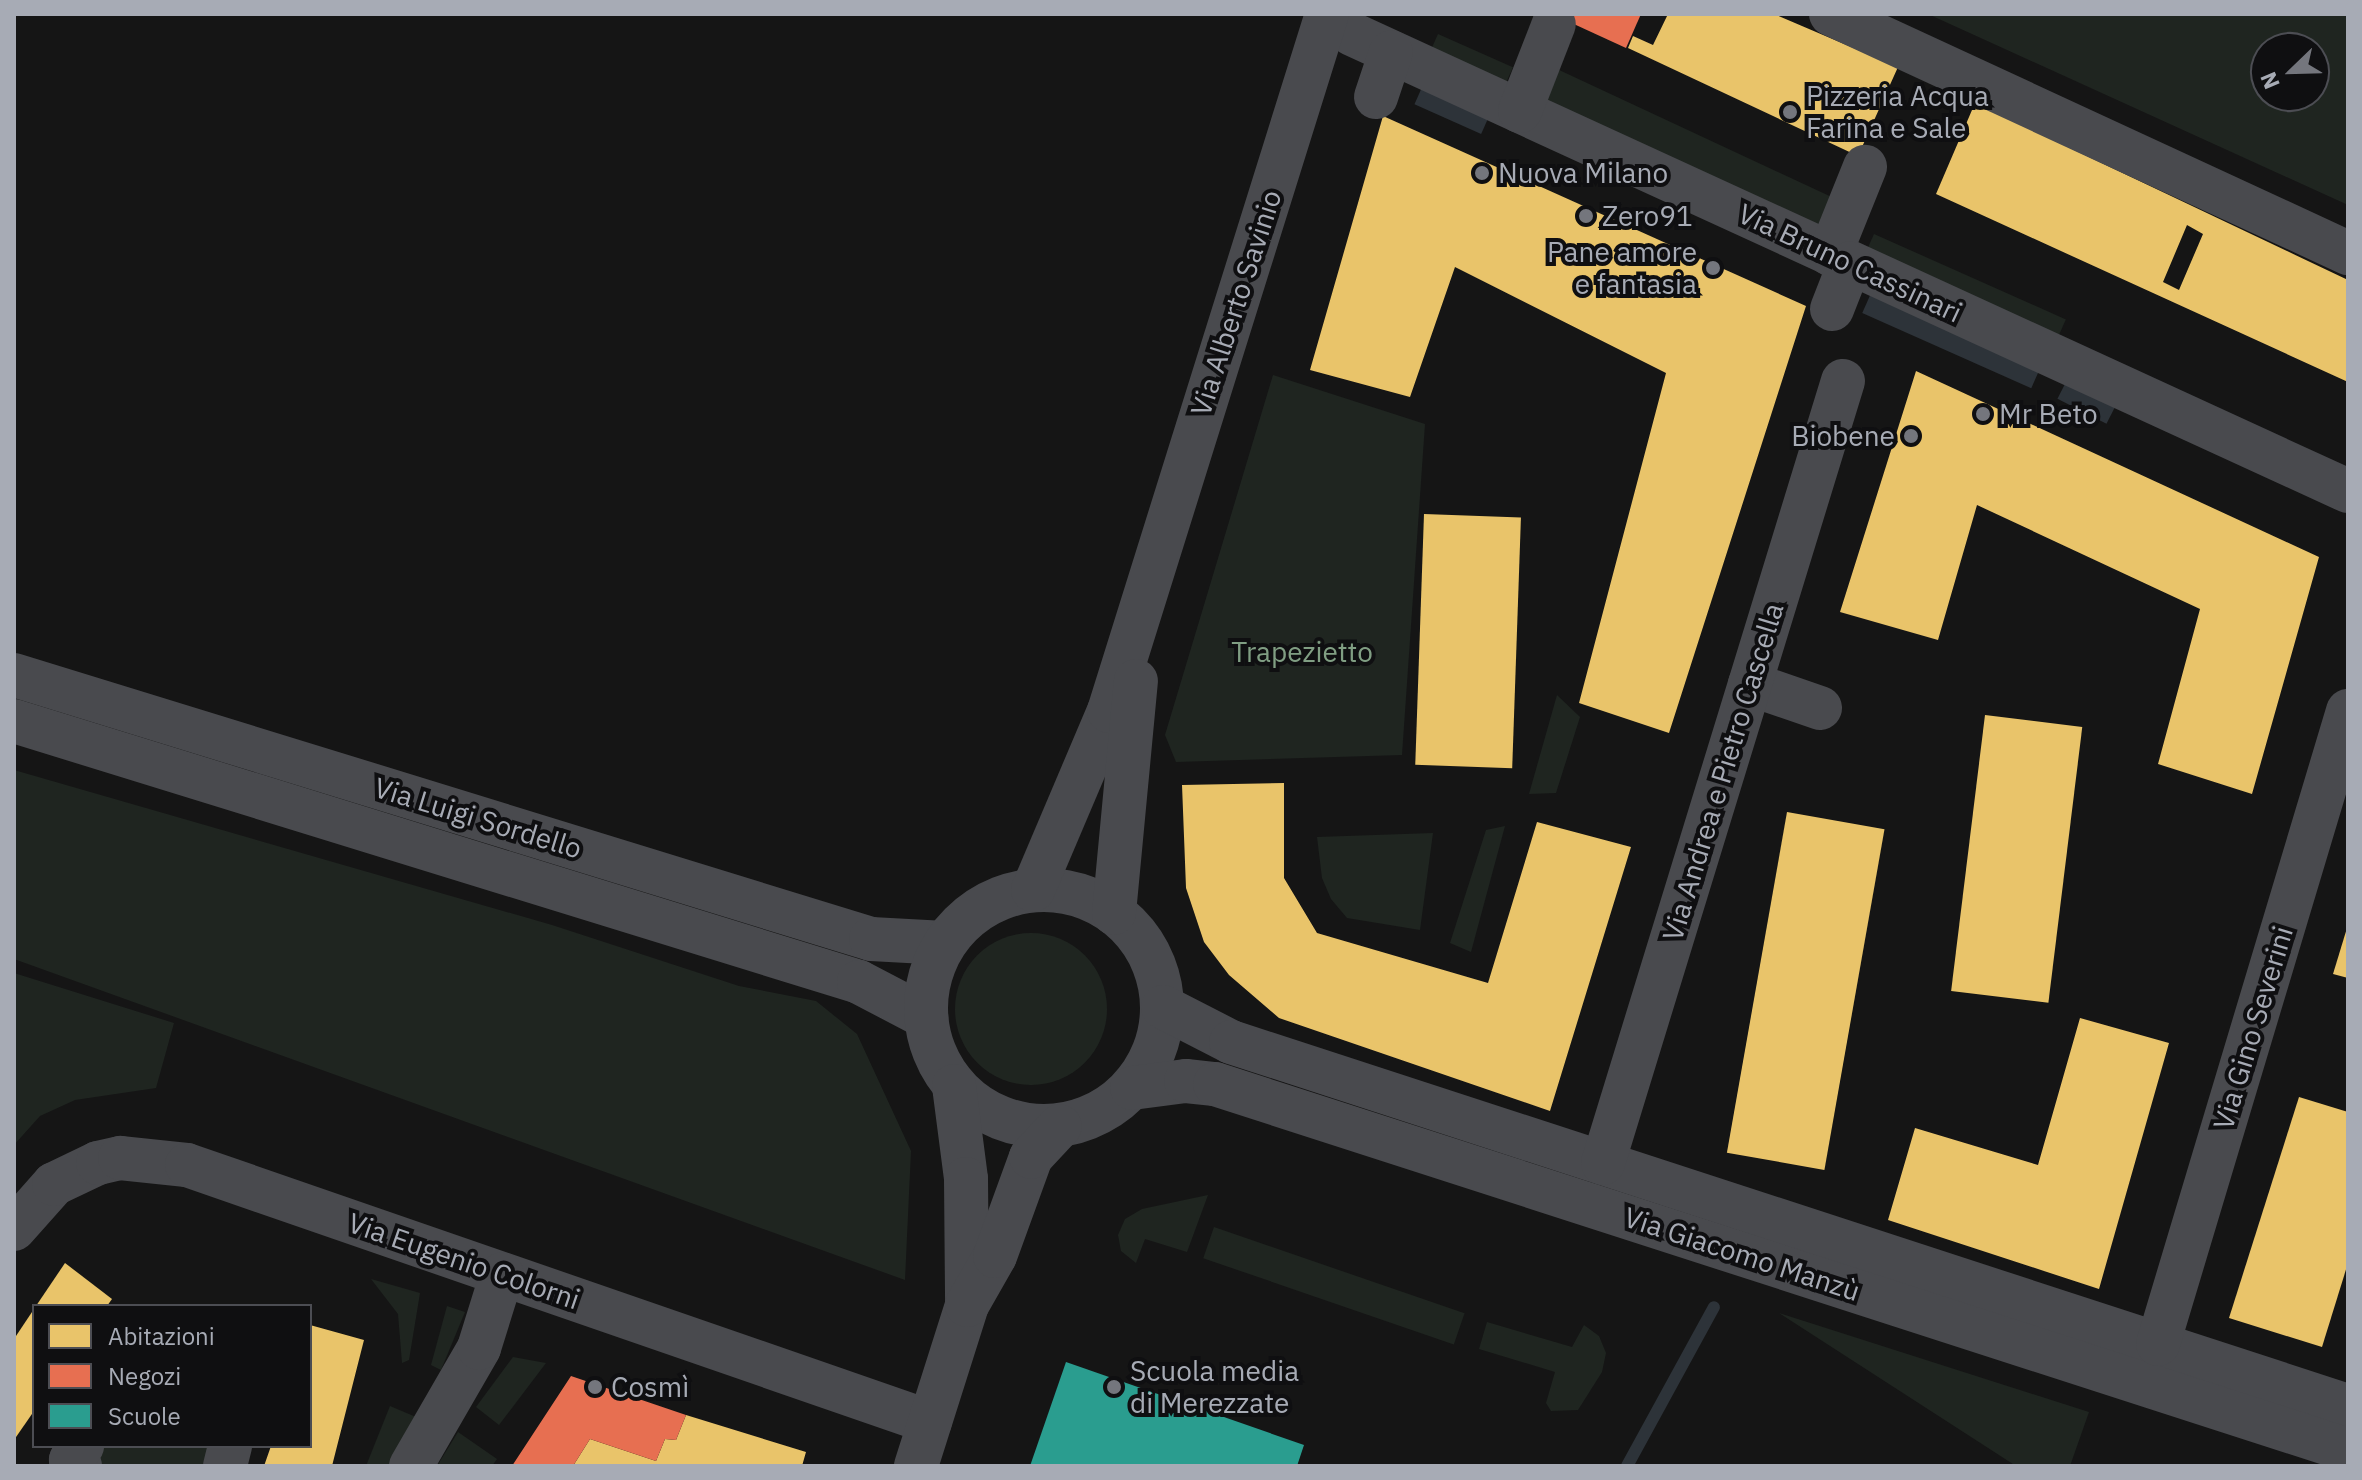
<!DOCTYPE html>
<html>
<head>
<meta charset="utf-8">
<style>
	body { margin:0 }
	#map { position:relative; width:2362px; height:1480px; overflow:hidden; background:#151515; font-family:"IBM Plex Sans",sans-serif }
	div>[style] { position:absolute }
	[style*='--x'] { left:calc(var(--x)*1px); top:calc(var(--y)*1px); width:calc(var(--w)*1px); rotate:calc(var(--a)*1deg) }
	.green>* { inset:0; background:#1f2520; transform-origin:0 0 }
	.round { border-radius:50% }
	.water>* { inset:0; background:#2d3339; transform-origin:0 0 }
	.homes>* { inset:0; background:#e9c46a; transform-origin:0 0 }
	.shops>* { inset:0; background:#e76f51 }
	.schools>* { inset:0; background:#2a9d8f }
	.stream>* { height:12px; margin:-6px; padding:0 6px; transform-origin:6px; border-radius:6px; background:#2d3339 }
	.minor>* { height:44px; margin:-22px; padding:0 22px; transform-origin:22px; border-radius:22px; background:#494a4e }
	.minor>.ring { margin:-22px; padding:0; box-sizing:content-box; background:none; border:44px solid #494a4e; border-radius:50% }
	.dots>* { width:22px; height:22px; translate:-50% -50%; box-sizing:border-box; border:4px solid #0f0f11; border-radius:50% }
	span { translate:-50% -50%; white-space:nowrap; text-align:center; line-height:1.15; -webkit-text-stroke:8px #0f0f11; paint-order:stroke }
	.poi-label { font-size:28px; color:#a7abb5 }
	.left { translate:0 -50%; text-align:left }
	.right { translate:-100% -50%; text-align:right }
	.street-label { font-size:28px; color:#a7abb5 }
	.park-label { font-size:28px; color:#809e83 }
	.frame { position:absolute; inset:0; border:16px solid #a7abb5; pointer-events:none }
	.legend { position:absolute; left:32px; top:1304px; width:280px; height:144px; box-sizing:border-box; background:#0f0f11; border:2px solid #4c4d53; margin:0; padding:10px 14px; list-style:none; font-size:24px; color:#a7abb5 }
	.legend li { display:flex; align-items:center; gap:16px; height:40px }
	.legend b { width:40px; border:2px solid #4c4d53 }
	.north { position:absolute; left:2250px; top:32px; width:80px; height:80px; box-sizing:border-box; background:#0f0f11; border:2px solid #4c4d53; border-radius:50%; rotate:247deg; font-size:22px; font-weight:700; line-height:32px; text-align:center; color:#a7abb5 }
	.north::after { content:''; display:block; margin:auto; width:28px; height:36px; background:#74767d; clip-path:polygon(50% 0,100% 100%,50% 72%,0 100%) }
</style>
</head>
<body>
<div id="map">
	<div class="green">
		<div style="clip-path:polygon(evenodd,1928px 14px,2348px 14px,2348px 205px,1928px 14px,2266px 48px,2314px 48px,2314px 96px,2266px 96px,2266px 48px)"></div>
		<div style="left:1438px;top:34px;width:82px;height:26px;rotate:24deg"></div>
		<div style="left:1557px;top:69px;width:309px;height:33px;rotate:25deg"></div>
		<div style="left:1874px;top:234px;width:210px;height:25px;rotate:24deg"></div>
		<div style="clip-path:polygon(1273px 375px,1425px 424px,1402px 755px,1176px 762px,1165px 735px)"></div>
		<div style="clip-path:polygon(1557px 695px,1580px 717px,1556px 793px,1529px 794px)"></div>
		<div style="clip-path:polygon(14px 770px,552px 925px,739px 986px,816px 1001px,857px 1034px,911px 1151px,905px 1280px,14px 959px)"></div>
		<div style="clip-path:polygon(1505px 826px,1471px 952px,1450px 943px,1486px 830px)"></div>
		<div style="clip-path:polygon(1433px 833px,1420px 930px,1347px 918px,1331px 899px,1322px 878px,1317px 837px)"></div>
		<div class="round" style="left:955px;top:933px;width:152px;height:152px"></div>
		<div style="clip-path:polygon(14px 973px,174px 1023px,156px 1088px,75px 1100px,40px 1116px,14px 1145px)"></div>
		<div style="clip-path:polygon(1208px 1195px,1187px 1252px,1145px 1239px,1136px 1263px,1121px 1251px,1118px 1235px,1125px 1219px,1142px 1209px)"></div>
		<div style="left:1214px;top:1227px;width:265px;height:33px;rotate:19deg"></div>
		<div style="clip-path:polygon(371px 1279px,420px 1293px,409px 1360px,402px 1363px,398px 1314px)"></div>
		<div style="clip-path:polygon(447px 1306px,465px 1312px,441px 1370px,431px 1365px)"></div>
		<div style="clip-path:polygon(1779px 1313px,2089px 1412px,2070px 1466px,2016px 1466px)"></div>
		<div style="clip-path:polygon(1487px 1322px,1572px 1347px,1584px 1325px,1599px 1336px,1606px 1353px,1602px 1372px,1578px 1410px,1551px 1411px,1546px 1403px,1555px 1372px,1479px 1349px)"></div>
		<div style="clip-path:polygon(513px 1357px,546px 1363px,499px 1425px,476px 1407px)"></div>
		<div style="clip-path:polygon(390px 1406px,416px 1417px,389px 1466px,366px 1466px)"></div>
		<div style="clip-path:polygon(458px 1432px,497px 1459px,492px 1466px,437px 1466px)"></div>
		<div style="clip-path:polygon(100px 1446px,216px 1446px,210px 1466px,105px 1466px,94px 1458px)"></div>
	</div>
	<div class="water">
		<div style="left:1423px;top:85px;width:73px;height:21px;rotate:24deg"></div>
		<div style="left:1872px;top:291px;width:185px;height:24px;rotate:24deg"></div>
		<div style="left:2067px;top:380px;width:55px;height:21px;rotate:27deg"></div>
	</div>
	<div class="homes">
		<div style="clip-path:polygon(1668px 14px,1774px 14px,1898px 67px,1858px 156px,1628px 48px,1633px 36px,1653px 45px)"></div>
		<div style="clip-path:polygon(evenodd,1975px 103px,2348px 280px,2348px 382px,1936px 194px,1975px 103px,2187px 225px,2203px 234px,2179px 290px,2163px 282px,2187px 225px)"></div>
		<div style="clip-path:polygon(1383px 116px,1806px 306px,1669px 733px,1579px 703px,1666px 373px,1455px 267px,1410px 397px,1310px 370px)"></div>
		<div style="clip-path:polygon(1916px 371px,2319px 557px,2252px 794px,2158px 764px,2200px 609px,1977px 505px,1938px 640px,1840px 612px)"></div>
		<div style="left:1424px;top:514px;width:97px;height:251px;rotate:2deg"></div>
		<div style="left:1985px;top:715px;width:98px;height:278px;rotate:7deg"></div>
		<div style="clip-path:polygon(1284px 783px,1284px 878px,1317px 933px,1488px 983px,1537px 822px,1631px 847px,1550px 1111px,1279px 1018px,1229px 975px,1204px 942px,1186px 888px,1182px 785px)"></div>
		<div style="left:1787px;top:812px;width:99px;height:346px;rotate:10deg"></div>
		<div style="clip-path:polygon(2347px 928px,2348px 928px,2348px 978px,2333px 974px)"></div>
		<div style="clip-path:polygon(2080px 1018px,2169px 1043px,2099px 1289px,1888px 1220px,1915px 1128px,2038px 1165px)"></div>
		<div style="clip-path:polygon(2299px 1097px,2348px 1112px,2348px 1263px,2322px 1347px,2229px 1318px)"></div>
		<div style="clip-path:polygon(65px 1263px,112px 1299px,107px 1306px,36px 1306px)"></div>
		<div style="clip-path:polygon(34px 1309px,34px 1411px,14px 1440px,14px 1339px)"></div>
		<div style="clip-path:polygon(310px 1325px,364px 1340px,332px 1466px,264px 1466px,271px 1446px,310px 1446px)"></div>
		<div style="clip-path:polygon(686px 1415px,806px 1452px,802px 1466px,573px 1466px,590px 1439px,656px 1461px,665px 1439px,676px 1440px)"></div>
	</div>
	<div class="shops">
		<div style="clip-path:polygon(1552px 14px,1641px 14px,1626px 48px)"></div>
		<div style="clip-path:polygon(571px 1376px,686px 1415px,676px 1440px,665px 1439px,656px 1461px,590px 1439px,573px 1466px,512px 1466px)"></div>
	</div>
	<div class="schools">
		<div style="clip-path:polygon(1066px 1362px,1304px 1445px,1297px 1466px,1030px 1466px)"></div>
	</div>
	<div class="stream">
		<div style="--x:1627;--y:1466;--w:181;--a:-61.3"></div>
	</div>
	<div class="minor">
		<div style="--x:1831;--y:14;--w:570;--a:24.81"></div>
		<div style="--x:1352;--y:34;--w:1096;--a:24.65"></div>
		<div style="--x:1376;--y:97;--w:47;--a:-71.6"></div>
		<div style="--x:1520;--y:111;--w:93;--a:-68.7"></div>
		<div style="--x:1830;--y:254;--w:94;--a:-68.1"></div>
		<div style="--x:1832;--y:309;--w:49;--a:-68.6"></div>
		<div style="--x:14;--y:675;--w:897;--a:17.12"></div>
		<div style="--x:871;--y:939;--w:74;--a:3.1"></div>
		<div style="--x:1750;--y:684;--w:74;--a:18.9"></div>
		<div style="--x:14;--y:721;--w:884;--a:17.16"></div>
		<div style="--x:859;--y:982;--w:76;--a:27.6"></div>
		<div class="ring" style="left:926px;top:890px;width:192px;height:192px"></div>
		<div style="--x:1033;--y:890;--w:194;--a:-67"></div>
		<div style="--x:1109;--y:711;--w:730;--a:-72.63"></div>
		<div style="--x:1114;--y:913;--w:233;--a:-84.6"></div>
		<div style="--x:1163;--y:1007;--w:76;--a:27.2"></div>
		<div style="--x:1231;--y:1042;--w:1175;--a:18.05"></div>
		<div style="--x:954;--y:1086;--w:94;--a:82.6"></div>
		<div style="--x:966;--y:1179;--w:123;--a:89.5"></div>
		<div style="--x:1132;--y:1088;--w:54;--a:-7.4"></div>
		<div style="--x:1186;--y:1081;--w:29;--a:6"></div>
		<div style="--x:1215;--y:1084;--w:1191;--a:17.9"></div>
		<div style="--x:1603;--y:1163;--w:818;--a:-72.94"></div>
		<div style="--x:14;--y:1229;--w:60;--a:-48.4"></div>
		<div style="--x:54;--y:1184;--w:49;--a:-25.5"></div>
		<div style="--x:98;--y:1163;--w:23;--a:-13"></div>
		<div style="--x:120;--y:1158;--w:67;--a:6"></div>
		<div style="--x:187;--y:1165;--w:786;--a:19.08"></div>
		<div style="--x:2158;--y:1344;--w:661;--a:-73.29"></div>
		<div style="--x:80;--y:1466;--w:11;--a:-146"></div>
		<div style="--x:71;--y:1460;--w:18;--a:-52"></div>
		<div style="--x:225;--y:1466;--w:21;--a:-76"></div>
		<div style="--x:411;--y:1466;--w:136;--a:-60"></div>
		<div style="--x:479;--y:1348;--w:77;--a:-72.7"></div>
		<div style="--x:916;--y:1466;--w:169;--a:-72.4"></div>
		<div style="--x:967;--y:1305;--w:56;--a:-60.3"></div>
		<div style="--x:995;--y:1256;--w:105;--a:-70"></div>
		<div style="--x:1031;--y:1157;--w:42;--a:-46.9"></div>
	</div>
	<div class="dots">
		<div style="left:1790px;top:112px;background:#74767d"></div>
		<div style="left:1482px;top:173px;background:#74767d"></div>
		<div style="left:1586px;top:216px;background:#74767d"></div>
		<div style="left:1713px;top:268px;background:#74767d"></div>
		<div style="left:1983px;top:414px;background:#74767d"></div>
		<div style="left:1911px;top:436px;background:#74767d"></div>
		<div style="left:595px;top:1387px;background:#74767d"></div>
		<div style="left:1114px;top:1387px;background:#74767d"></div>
	</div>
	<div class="poi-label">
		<span class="left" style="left:1806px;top:112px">Pizzeria Acqua<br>Farina e Sale</span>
		<span class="left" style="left:1498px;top:173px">Nuova Milano</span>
		<span class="left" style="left:1602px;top:216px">Zero91</span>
		<span class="right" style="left:1697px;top:268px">Pane amore<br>e fantasia</span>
		<span class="left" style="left:1999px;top:414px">Mr Beto</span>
		<span class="right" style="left:1895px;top:436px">Biobene</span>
		<span class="left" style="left:1130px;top:1387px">Scuola media<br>di Merezzate</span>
		<span class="left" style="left:611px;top:1387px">Cosmì</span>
	</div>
	<div class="street-label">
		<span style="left:1850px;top:263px;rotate:25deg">Via Bruno Cassinari</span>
		<span style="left:1236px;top:303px;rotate:-72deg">Via Alberto Savinio</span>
		<span style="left:1723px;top:772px;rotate:-73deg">Via Andrea e Pietro Cascella</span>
		<span style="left:478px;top:818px;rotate:17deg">Via Luigi Sordello</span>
		<span style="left:2253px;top:1028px;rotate:-73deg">Via Gino Severini</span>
		<span style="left:1742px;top:1254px;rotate:18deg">Via Giacomo Manzù</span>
		<span style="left:464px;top:1261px;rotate:19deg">Via Eugenio Colorni</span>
	</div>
	<div class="park-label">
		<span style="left:1302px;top:652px">Trapezietto</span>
	</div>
	<div class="frame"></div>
	<ul class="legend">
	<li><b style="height:22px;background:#e9c46a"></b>Abitazioni</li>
	<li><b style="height:22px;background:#e76f51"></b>Negozi</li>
	<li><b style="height:22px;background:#2a9d8f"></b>Scuole</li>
	</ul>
	<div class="north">N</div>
</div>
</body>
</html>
